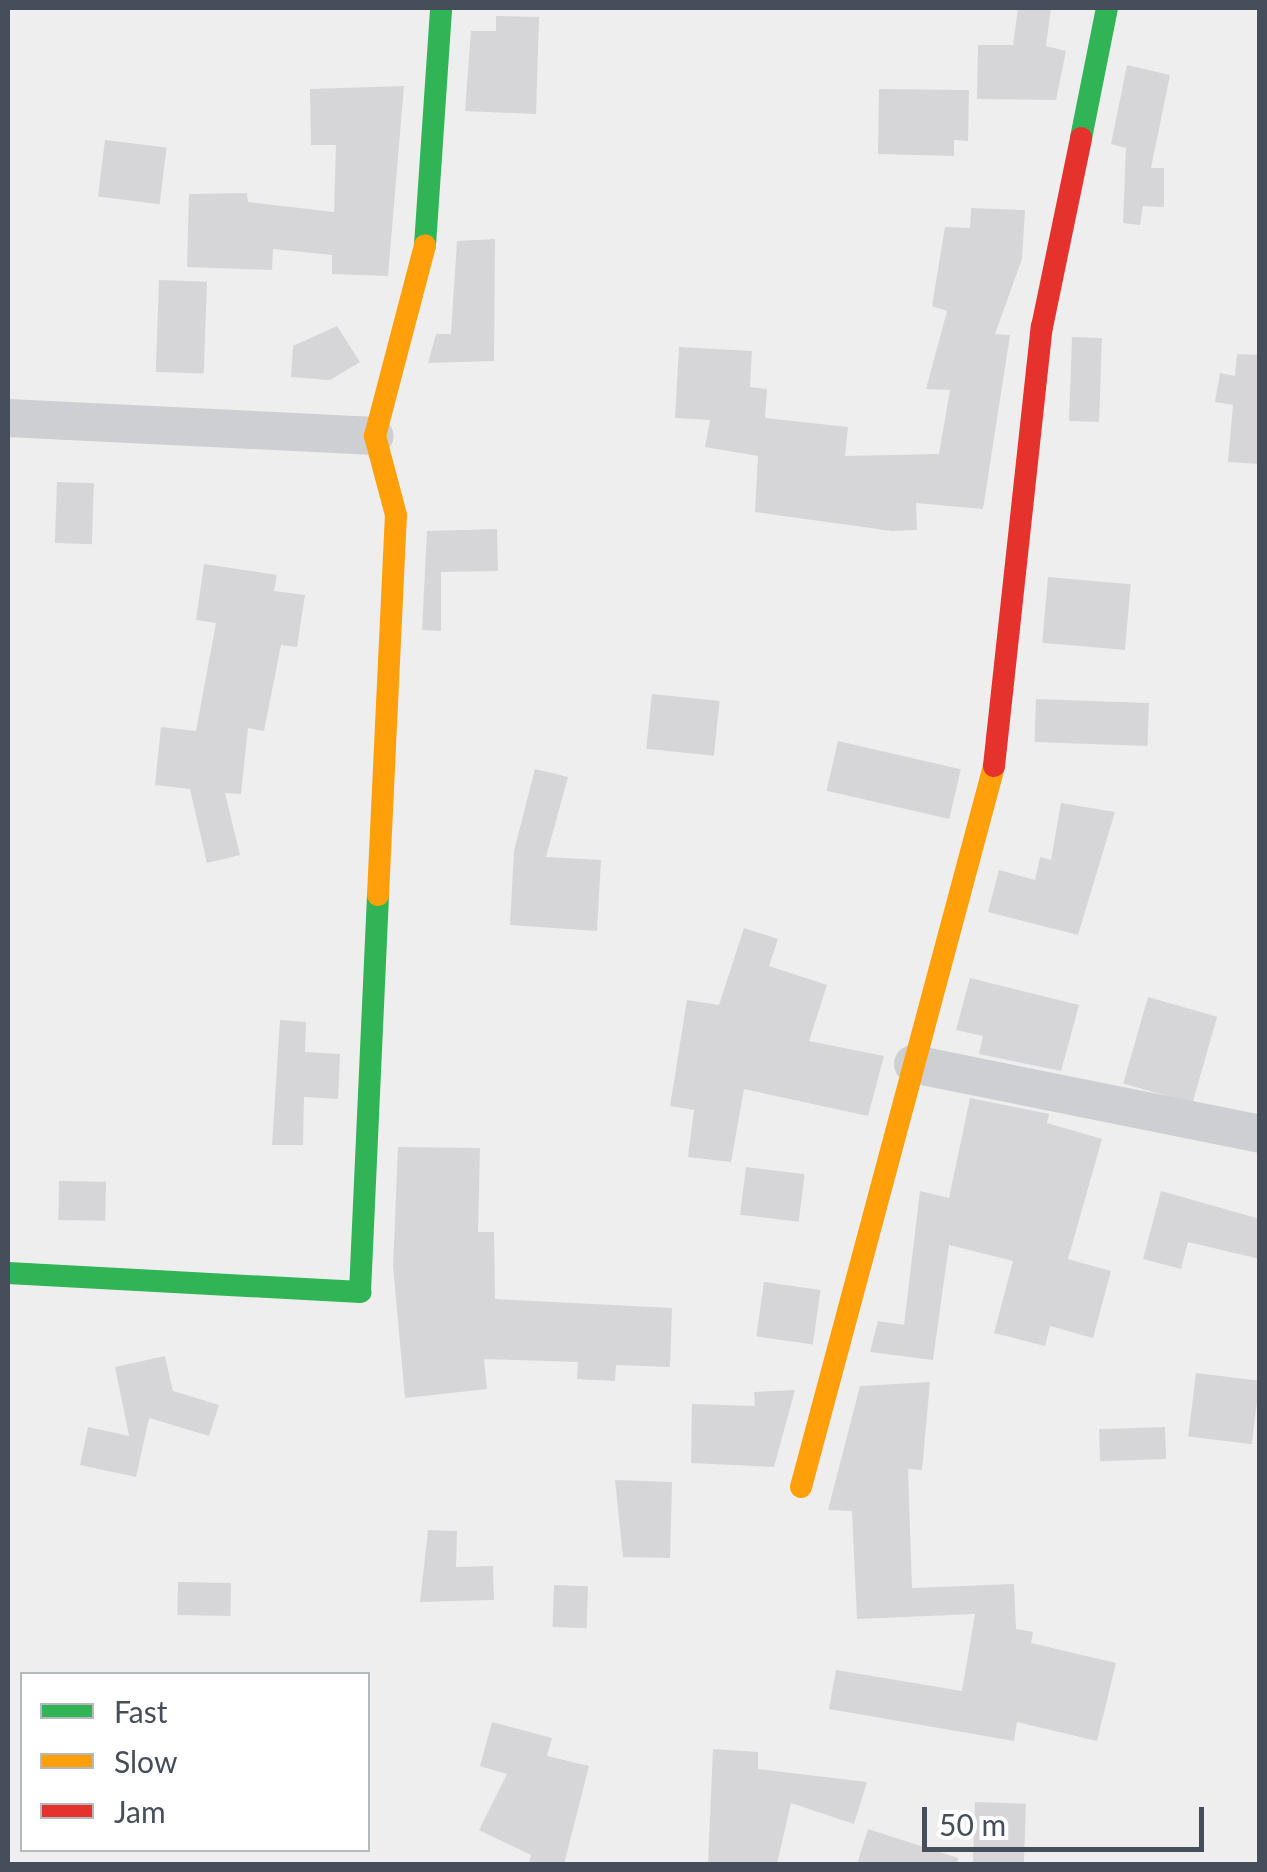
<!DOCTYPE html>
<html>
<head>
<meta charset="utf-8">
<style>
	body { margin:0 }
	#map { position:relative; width:1267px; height:1872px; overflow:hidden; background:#efeeee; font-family:Lato,sans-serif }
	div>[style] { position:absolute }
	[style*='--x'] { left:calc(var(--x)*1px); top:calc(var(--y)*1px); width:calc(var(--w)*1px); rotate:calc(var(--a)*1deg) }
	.building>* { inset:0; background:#d6d6d9; transform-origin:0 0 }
	.street>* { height:38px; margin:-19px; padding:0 19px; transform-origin:19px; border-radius:19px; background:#cdcfd2 }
	.fast>* { height:22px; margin:-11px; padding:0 11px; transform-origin:11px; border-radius:11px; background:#30b455 }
	.slow>* { height:22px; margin:-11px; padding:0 11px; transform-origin:11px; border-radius:11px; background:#ff9f0a }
	.jam>* { height:22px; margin:-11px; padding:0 11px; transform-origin:11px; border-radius:11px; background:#e5322d }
	span { translate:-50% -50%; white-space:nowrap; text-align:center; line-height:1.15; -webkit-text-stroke:10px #fff; paint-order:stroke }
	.frame { position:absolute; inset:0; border:10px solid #464e5b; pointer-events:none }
	.legend { position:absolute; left:20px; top:1672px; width:350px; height:180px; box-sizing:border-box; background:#fff; border:2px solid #b5b8bd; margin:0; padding:12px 18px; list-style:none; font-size:30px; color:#464e5b }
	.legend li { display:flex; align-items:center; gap:20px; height:50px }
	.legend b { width:50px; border:2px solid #b5b8bd }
	.scale { position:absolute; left:922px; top:1807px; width:282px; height:45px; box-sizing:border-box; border:5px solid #464e5b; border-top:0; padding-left:12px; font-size:30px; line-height:35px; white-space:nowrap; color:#464e5b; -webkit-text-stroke:8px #fff; paint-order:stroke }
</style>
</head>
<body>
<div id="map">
	<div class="building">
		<div style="clip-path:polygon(1018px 8px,1051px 8px,1046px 46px,1066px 51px,1056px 100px,977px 99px,978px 45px,1013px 45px)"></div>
		<div style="clip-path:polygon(496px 16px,539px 17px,536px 114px,465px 111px,471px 31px,496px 31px)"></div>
		<div style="clip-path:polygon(1127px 65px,1170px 75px,1151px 168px,1164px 168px,1164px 207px,1143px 206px,1140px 225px,1123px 223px,1126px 148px,1111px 144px)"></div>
		<div style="clip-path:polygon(404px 86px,388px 276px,332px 274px,332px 255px,273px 249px,272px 270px,187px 267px,189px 194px,247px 193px,248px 202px,334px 212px,336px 145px,311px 145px,310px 89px)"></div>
		<div style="clip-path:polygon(879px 89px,969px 90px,968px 141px,954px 140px,954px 156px,878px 154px)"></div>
		<div style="left:105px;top:140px;width:62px;height:57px;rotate:7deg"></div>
		<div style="clip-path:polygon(971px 208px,1025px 210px,1022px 259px,995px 334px,1010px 335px,983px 509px,916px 503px,917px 530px,892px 531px,755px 512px,758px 456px,705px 447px,710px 420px,675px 418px,679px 347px,752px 351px,750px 387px,767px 389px,765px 418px,848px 427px,845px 456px,939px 454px,950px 390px,926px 389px,947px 311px,932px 306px,945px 227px,970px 228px)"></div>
		<div style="clip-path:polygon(495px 239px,494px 361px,428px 363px,436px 334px,451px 334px,457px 241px)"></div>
		<div style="left:159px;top:280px;width:48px;height:92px;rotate:2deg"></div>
		<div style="clip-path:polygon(337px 326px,360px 362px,330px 380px,291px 377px,293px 346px)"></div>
		<div style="left:1072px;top:337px;width:30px;height:84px;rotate:2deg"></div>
		<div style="clip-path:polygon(1237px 354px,1260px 355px,1260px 464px,1228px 462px,1233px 405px,1215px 402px,1220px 373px,1235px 376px)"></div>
		<div style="left:57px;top:482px;width:37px;height:61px;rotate:2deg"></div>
		<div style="clip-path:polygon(497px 529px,498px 571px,441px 572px,441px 631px,422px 630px,427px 531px)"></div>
		<div style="clip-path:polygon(204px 564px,277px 575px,274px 591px,305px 595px,297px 647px,281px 645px,264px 731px,248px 728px,241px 794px,225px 793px,240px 855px,207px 863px,190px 789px,155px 785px,161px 727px,196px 731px,216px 623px,196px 620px)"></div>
		<div style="left:1048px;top:577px;width:83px;height:66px;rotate:5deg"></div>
		<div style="left:652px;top:694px;width:68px;height:55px;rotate:6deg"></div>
		<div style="left:1036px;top:699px;width:113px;height:43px;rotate:2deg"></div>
		<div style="left:838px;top:741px;width:126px;height:51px;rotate:13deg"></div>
		<div style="clip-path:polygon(535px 769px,568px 777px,546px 857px,601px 860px,597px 931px,510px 925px,514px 851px)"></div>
		<div style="clip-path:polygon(1061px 803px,1115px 812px,1078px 935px,988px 912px,999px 870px,1035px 880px,1040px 857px,1051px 860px)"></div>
		<div style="clip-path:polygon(744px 928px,778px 939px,769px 966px,827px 985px,809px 1041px,884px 1056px,868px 1116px,744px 1089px,731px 1162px,688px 1157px,694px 1110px,670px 1106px,687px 1000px,719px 1005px)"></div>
		<div style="clip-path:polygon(970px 978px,1079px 1005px,1061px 1071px,979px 1054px,983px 1036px,956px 1030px)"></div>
		<div style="left:1148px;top:997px;width:72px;height:90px;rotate:16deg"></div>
		<div style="clip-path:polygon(280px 1020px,306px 1022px,305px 1052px,340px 1054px,338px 1099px,304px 1097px,303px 1145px,272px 1145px)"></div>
		<div style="clip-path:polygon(970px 1098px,1049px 1114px,1047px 1123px,1102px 1139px,1068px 1259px,1111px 1271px,1093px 1338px,1050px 1326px,1045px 1346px,994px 1333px,1013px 1261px,949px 1245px,933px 1360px,870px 1352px,878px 1321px,904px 1325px,920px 1191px,949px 1198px)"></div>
		<div style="clip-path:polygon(398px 1147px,480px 1148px,478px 1232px,494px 1232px,495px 1299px,672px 1308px,670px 1367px,616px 1365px,615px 1381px,577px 1379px,578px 1362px,484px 1359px,487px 1389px,405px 1398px,393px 1266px)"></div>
		<div style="left:746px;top:1167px;width:59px;height:48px;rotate:7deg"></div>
		<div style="left:59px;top:1181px;width:47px;height:39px;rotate:1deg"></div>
		<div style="clip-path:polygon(1161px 1191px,1260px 1219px,1260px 1259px,1188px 1242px,1181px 1269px,1143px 1259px)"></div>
		<div style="left:764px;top:1282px;width:57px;height:55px;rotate:8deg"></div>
		<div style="clip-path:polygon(165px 1356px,173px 1391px,219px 1405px,209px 1436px,149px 1418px,136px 1477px,80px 1465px,88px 1427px,129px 1436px,115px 1367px)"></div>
		<div style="left:1196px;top:1373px;width:64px;height:64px;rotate:7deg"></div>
		<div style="clip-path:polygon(930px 1382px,922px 1470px,908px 1469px,912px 1588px,1014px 1584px,1016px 1629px,1033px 1632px,1031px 1643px,1116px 1663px,1097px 1741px,1017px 1722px,1014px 1741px,829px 1709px,836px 1670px,962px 1691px,975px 1614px,857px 1619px,852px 1511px,828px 1510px,860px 1386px)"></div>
		<div style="clip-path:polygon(795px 1390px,774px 1467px,691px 1463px,692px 1404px,755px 1406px,754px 1392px)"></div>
		<div style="left:1165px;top:1427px;width:32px;height:66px;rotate:88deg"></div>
		<div style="clip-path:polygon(615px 1480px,672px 1482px,670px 1558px,623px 1557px)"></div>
		<div style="clip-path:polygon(428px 1530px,457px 1531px,456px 1567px,493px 1566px,494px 1600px,420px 1602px)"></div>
		<div style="left:178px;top:1582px;width:53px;height:33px;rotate:1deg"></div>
		<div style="left:554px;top:1585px;width:34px;height:42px;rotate:2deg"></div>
		<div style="clip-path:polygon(492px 1722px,552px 1738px,547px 1756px,589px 1766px,564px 1864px,529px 1864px,531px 1855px,479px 1830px,507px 1774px,480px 1766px)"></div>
		<div style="clip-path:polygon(713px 1749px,758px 1752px,758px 1769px,867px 1782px,854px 1824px,791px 1803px,777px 1864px,708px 1864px)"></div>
		<div style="left:975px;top:1802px;width:51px;height:62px;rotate:2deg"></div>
		<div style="clip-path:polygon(868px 1829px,958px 1858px,957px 1864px,857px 1864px)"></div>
	</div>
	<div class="street">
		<div style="--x:8;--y:418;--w:367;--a:2.8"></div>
		<div style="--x:913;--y:1064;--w:354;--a:11.4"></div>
	</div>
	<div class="fast">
		<div style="--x:1081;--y:138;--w:133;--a:-78.7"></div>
		<div style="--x:425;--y:245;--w:238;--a:-86.1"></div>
		<div style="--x:8;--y:1273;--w:353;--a:3.1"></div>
		<div style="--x:360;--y:1292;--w:397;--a:-87.4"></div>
	</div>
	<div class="slow">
		<div style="--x:378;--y:895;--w:380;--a:-87.3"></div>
		<div style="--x:396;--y:515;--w:82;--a:-104.9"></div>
		<div style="--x:375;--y:436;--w:197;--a:-75.3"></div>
		<div style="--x:801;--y:1487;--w:746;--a:-75.01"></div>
	</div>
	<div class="jam">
		<div style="--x:994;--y:766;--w:442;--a:-83.8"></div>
		<div style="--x:1042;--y:327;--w:193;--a:-78.3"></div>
	</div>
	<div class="frame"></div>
	<ul class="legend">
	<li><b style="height:12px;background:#30b455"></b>Fast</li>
	<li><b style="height:12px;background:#ff9f0a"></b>Slow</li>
	<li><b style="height:12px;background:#e5322d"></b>Jam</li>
	</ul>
	<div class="scale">50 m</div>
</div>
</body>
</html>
